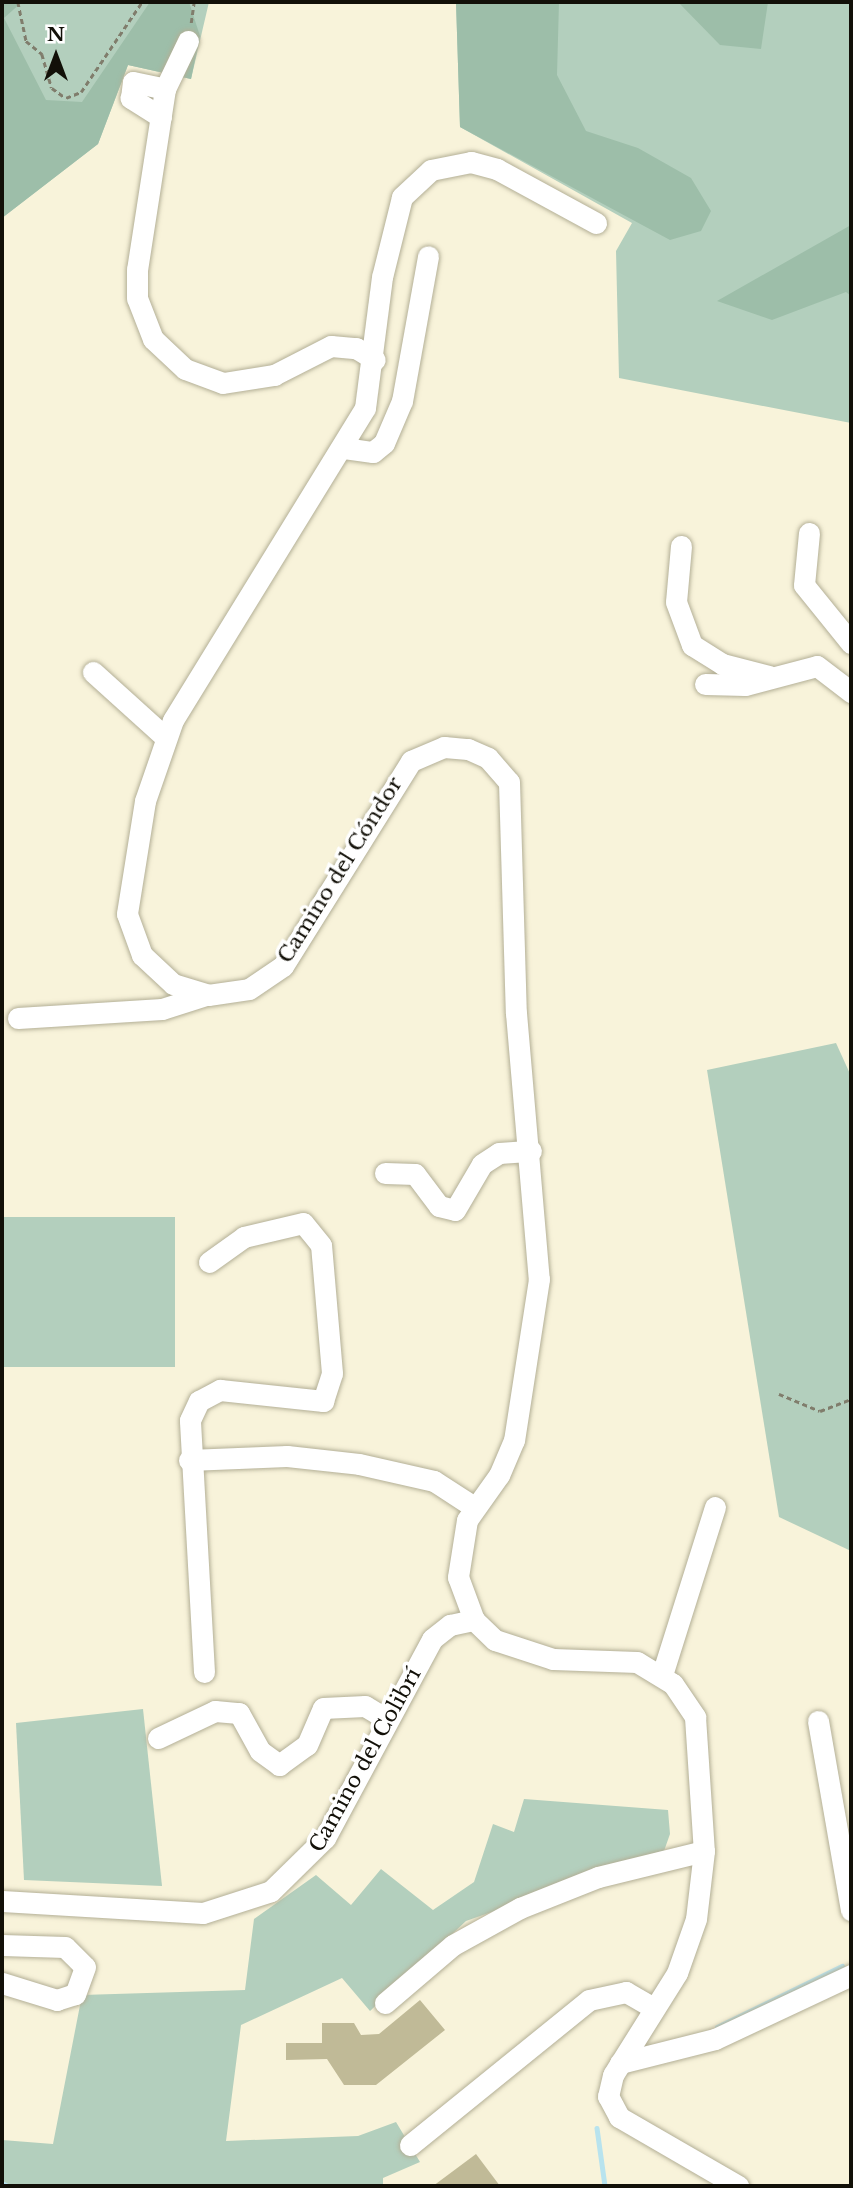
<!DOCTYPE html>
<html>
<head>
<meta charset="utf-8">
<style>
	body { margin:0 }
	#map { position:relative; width:853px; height:2188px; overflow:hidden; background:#f8f3da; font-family:"Libre Baskerville",serif }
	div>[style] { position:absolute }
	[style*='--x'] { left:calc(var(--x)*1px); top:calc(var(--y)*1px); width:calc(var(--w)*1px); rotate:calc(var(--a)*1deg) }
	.green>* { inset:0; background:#b3cfbd; transform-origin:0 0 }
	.forest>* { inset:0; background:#9dbea9 }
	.stream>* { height:4.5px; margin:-2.25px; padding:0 2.25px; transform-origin:2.25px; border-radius:2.25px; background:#b8e3ee }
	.building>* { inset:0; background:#c0ba97 }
	.path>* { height:2.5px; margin-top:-1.25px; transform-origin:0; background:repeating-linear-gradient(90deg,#807d6c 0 5px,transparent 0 8.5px) }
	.roads { filter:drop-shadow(0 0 2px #b3af96) drop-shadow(0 0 2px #b3af96) }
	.minor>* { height:21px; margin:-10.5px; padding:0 10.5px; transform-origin:10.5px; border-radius:10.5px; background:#fff }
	span { translate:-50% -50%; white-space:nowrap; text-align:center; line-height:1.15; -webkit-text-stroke:7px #fff; paint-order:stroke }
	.street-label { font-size:21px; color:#121008 }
	.frame { position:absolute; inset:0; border:4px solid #121008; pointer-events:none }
	.north { position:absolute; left:21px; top:21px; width:70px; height:70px; -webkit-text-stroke:5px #fff; paint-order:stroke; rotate:0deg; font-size:19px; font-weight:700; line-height:28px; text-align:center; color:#121008 }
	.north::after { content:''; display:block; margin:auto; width:24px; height:32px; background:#121008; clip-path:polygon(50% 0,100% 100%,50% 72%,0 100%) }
</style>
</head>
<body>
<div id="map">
	<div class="green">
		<div style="clip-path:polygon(2px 2px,209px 2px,191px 79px,128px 65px,98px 144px,2px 218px)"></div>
		<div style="clip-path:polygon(456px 2px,851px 2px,851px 423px,619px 378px,616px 251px,632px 223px,460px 127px)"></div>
		<div style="clip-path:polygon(836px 1043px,851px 1076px,851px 1551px,779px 1517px,707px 1070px)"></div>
		<div style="left:175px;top:1217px;width:150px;height:173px;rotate:90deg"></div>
		<div style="clip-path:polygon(143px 1709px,162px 1886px,24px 1880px,16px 1723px)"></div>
		<div style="clip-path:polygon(524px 1799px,668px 1810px,670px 1834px,664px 1851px,466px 1921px,370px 2011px,342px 1978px,241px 2025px,226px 2141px,358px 2136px,396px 2122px,420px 2162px,383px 2178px,383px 2186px,2px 2186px,2px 2140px,53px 2144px,82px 1995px,245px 1990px,254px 1919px,316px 1875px,351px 1905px,381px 1869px,433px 1910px,474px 1882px,493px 1824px,514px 1832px)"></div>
	</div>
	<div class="forest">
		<div style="clip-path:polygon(2px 2px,22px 2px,4px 18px,46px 100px,82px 102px,150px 2px,189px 2px,200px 36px,191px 79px,128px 65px,98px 144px,2px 218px)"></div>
		<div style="clip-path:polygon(456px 2px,559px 2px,557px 75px,586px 131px,638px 148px,691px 178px,711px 211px,701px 231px,670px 240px,460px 127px)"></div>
		<div style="clip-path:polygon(678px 2px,768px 2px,761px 49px,720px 45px)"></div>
		<div style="clip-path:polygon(851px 225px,851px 296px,846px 292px,772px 320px,717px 301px)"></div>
	</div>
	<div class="stream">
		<div style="--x:717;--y:2027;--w:139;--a:-26"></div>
		<div style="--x:597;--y:2128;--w:59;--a:82.1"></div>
		<div style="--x:2;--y:2183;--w:7;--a:27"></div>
	</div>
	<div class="building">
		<div style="clip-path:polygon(420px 2000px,445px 2030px,376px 2085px,344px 2085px,327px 2059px,286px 2060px,286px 2043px,322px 2043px,322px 2023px,354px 2023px,361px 2035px,379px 2034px)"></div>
		<div style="clip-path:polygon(476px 2154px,500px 2186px,433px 2186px)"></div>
	</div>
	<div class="path">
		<div style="--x:18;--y:2;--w:40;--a:78"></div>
		<div style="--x:26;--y:41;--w:21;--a:39"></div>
		<div style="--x:42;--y:54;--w:35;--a:74"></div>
		<div style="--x:52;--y:88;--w:17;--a:36"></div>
		<div style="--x:66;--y:98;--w:16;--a:-22"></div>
		<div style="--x:81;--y:92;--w:109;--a:-55.9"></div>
		<div style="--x:191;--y:23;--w:21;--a:-82"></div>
		<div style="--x:779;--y:1394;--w:44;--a:22.5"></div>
		<div style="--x:820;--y:1411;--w:33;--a:-21"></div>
	</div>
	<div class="roads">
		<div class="minor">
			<div style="--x:188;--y:41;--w:53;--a:115.6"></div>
			<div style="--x:165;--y:89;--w:182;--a:98.8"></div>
			<div style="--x:137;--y:269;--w:29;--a:90"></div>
			<div style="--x:137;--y:298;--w:44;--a:68.7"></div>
			<div style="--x:153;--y:339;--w:44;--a:43.2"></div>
			<div style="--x:185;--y:369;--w:40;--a:20.2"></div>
			<div style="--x:223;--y:383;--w:52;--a:-8.9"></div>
			<div style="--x:274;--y:375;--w:64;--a:-27"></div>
			<div style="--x:331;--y:346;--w:25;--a:5"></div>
			<div style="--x:356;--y:348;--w:22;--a:32"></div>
			<div style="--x:161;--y:117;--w:36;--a:-148"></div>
			<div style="--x:131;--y:98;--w:16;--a:-83"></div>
			<div style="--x:133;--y:82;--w:33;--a:12"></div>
			<div style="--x:596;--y:223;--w:113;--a:-151.4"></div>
			<div style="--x:497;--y:169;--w:27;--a:-165"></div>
			<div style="--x:471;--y:162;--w:41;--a:168.7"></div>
			<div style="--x:431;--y:170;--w:40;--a:137"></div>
			<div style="--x:402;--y:197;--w:82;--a:104"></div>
			<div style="--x:382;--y:277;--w:132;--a:97.4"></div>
			<div style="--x:365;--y:408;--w:366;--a:121.6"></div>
			<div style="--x:173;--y:720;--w:86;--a:109.1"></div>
			<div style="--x:145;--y:801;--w:114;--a:99.1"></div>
			<div style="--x:127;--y:914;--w:44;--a:69.9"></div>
			<div style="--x:142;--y:955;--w:42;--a:43.1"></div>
			<div style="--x:173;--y:984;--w:37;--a:17"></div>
			<div style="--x:208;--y:995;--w:41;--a:-8.3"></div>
			<div style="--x:249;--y:989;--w:41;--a:-34.1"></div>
			<div style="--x:283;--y:966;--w:242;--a:-58"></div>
			<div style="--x:411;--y:761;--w:36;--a:-23"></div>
			<div style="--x:444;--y:747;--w:24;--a:5"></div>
			<div style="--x:468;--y:749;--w:22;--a:24"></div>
			<div style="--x:488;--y:758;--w:32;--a:49"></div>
			<div style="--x:509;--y:782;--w:231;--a:88.3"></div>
			<div style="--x:516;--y:1013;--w:267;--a:85.1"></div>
			<div style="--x:539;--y:1279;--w:163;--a:98.8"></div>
			<div style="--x:514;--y:1440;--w:38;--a:113"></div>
			<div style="--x:499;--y:1475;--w:55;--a:125.4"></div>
			<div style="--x:467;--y:1520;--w:58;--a:99"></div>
			<div style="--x:458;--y:1577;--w:46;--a:69.6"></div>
			<div style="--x:474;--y:1620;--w:29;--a:44"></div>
			<div style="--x:495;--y:1640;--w:61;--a:18.1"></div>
			<div style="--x:553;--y:1659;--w:84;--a:2"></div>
			<div style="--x:637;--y:1662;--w:42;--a:31.4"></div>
			<div style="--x:673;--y:1684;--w:40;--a:56"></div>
			<div style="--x:695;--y:1717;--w:134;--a:86.2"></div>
			<div style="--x:704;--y:1851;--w:68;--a:96.7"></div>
			<div style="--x:696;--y:1919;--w:57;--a:109.4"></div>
			<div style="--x:677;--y:1973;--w:120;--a:122.1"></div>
			<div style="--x:613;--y:2075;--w:22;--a:103"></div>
			<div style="--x:608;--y:2096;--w:24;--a:62"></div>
			<div style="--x:619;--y:2117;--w:138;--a:30.1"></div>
			<div style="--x:344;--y:448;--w:29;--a:8"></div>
			<div style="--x:373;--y:452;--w:14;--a:-39"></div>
			<div style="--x:384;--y:443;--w:46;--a:-66.8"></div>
			<div style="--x:402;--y:401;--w:147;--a:-79.8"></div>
			<div style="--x:809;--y:533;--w:52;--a:95.5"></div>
			<div style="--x:804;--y:585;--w:75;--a:51"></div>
			<div style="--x:681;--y:546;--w:56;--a:95.1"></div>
			<div style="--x:676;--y:602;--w:46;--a:69.6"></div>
			<div style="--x:692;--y:645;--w:36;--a:32"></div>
			<div style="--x:722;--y:664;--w:49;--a:14.3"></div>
			<div style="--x:93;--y:672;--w:98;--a:42.1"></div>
			<div style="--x:705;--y:684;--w:40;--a:1.4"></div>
			<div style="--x:745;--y:685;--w:74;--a:-14.8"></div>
			<div style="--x:817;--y:666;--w:43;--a:37.4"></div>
			<div style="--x:18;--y:1018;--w:144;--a:-3.6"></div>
			<div style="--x:162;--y:1009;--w:46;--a:-17.7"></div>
			<div style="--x:385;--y:1173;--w:30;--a:2"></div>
			<div style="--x:415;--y:1174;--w:40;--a:53"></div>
			<div style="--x:439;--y:1206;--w:16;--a:14"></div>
			<div style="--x:455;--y:1210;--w:53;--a:-59.6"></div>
			<div style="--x:482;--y:1164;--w:20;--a:-33"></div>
			<div style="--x:499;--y:1153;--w:32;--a:-4"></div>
			<div style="--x:189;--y:1460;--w:98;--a:-2.3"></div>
			<div style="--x:287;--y:1456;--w:72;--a:6.3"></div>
			<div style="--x:359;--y:1464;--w:77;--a:12.8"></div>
			<div style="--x:434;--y:1481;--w:48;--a:33"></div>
			<div style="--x:204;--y:1672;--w:252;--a:-93.2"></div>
			<div style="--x:190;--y:1420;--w:21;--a:-65"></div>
			<div style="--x:199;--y:1401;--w:24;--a:-28"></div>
			<div style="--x:220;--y:1390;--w:104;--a:6.1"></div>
			<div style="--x:323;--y:1401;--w:29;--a:-72"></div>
			<div style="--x:332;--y:1373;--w:128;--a:-94.9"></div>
			<div style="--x:321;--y:1245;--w:28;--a:-129"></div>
			<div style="--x:303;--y:1223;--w:61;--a:166.7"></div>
			<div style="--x:244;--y:1237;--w:43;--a:144.5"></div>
			<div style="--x:662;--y:1675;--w:176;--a:-72.5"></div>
			<div style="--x:818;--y:1721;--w:192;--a:80.1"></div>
			<div style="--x:158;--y:1738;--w:63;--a:-25.3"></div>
			<div style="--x:215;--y:1711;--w:24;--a:5"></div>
			<div style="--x:239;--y:1713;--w:43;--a:61.1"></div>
			<div style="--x:260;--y:1751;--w:24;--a:36"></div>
			<div style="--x:279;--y:1765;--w:34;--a:-36"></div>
			<div style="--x:307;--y:1745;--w:40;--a:-66.6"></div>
			<div style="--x:323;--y:1708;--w:42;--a:-2.7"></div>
			<div style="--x:365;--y:1706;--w:27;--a:31"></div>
			<div style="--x:2;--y:1901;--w:201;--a:3.4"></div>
			<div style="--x:203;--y:1913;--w:71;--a:-17.9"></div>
			<div style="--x:271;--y:1891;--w:76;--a:-44.5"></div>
			<div style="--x:325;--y:1838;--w:226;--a:-61.7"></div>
			<div style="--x:432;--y:1639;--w:23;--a:-38"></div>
			<div style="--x:450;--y:1625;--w:25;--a:-12"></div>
			<div style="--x:2;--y:1945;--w:63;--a:1.8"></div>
			<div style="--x:65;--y:1947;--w:28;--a:45"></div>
			<div style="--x:85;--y:1967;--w:29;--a:110"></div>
			<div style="--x:75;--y:1994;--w:19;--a:162"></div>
			<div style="--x:57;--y:2000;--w:58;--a:-162.8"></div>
			<div style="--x:385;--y:2003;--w:89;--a:-40.5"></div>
			<div style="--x:453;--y:1945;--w:77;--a:-28.9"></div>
			<div style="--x:520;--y:1908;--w:84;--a:-21.7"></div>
			<div style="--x:598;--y:1877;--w:109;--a:-13.8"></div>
			<div style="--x:620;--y:2063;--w:98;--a:-14.2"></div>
			<div style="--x:715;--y:2039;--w:150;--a:-25.2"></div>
			<div style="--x:410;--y:2145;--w:230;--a:-39"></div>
			<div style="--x:589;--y:2000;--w:38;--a:-12"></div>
			<div style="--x:626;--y:1992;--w:32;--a:30"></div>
		</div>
	</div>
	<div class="street-label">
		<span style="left:340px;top:870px;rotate:-58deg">Camino del Cóndor</span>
		<span style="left:365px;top:1760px;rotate:-61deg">Camino del Colibrí</span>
	</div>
	<div class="frame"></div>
	<div class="north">N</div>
</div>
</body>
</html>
